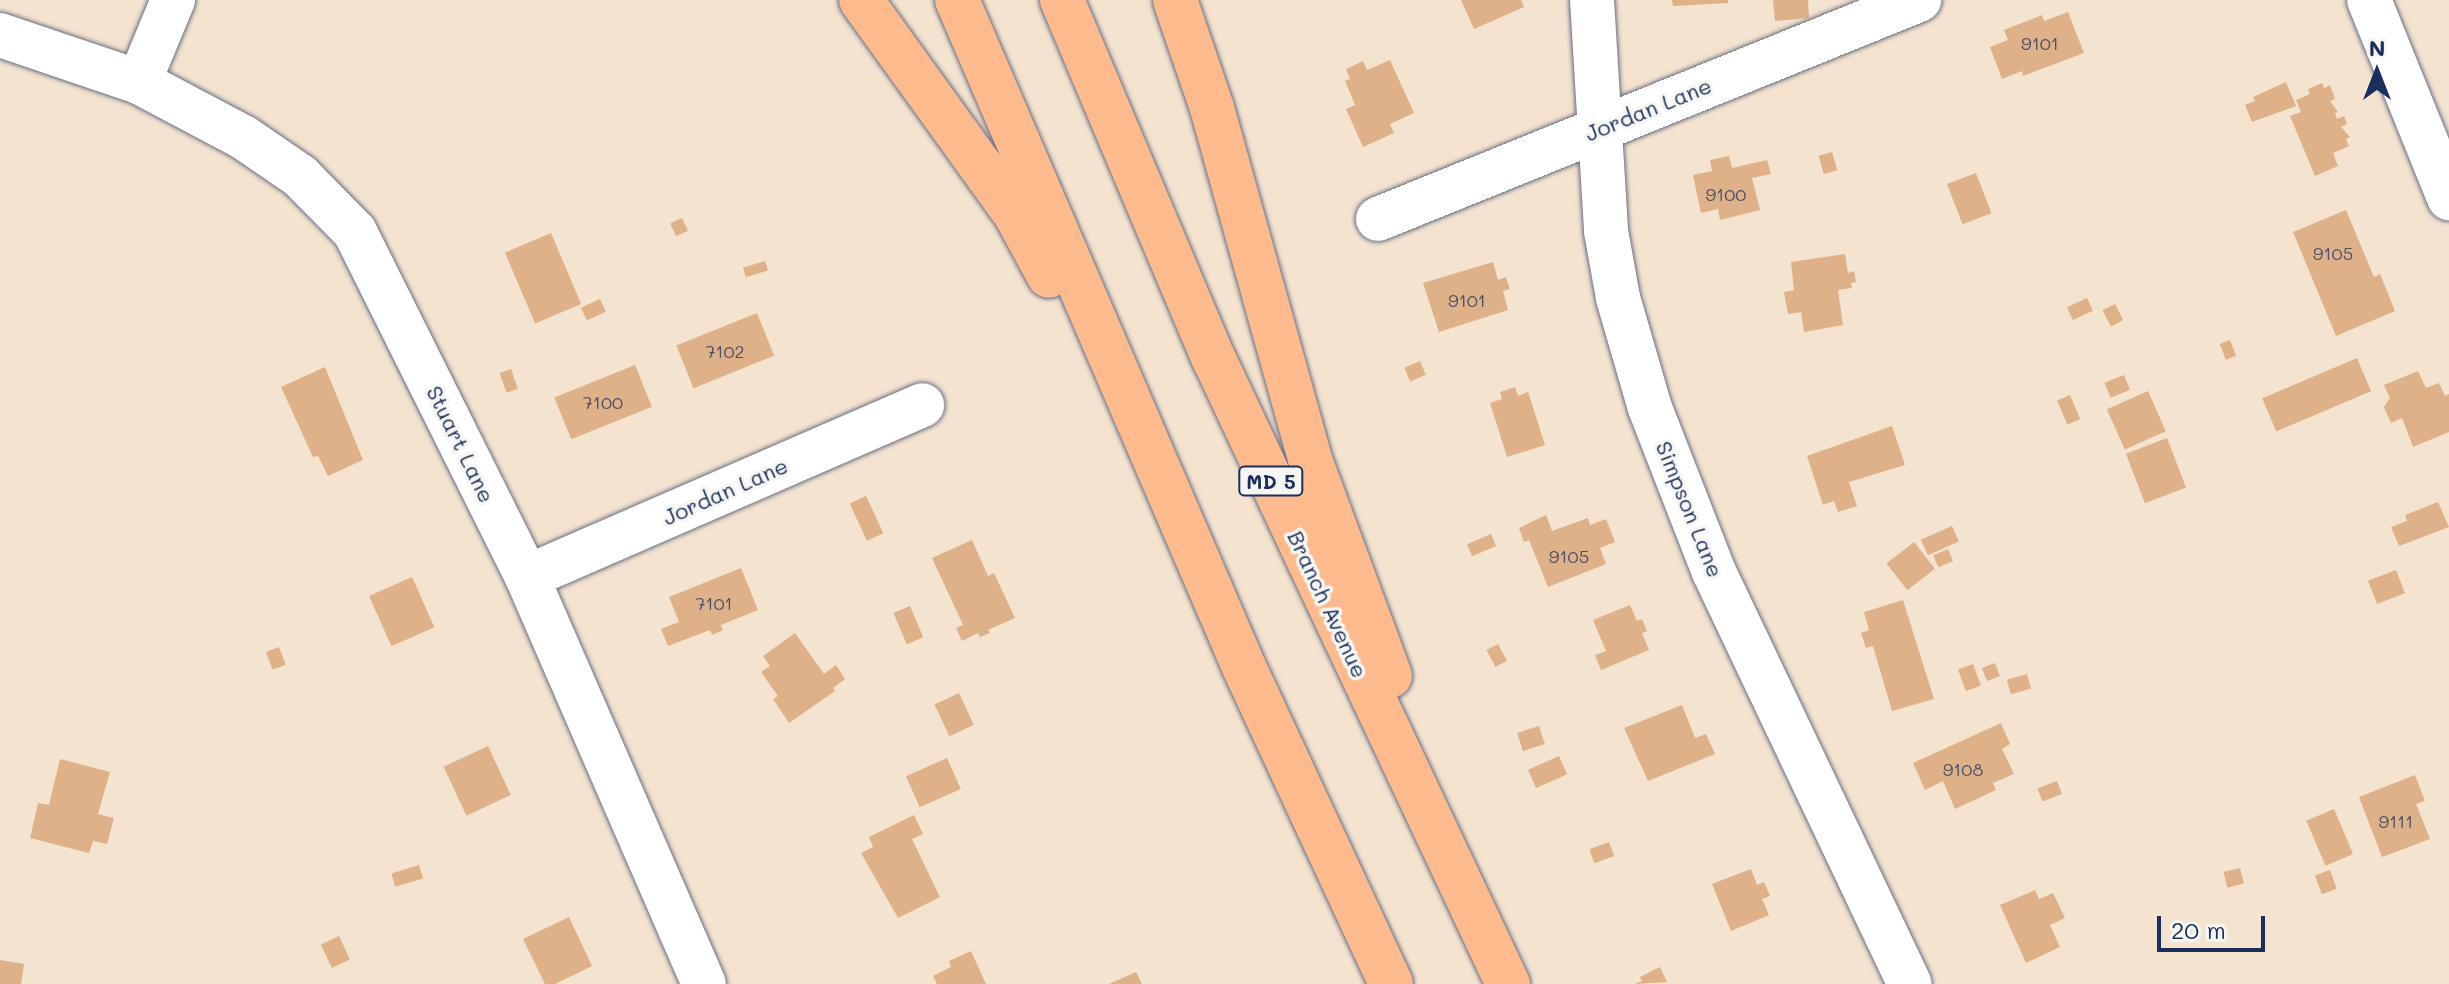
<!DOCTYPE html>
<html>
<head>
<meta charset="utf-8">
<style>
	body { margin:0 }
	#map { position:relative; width:2449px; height:984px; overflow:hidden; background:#f4e3ce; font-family:Mali,sans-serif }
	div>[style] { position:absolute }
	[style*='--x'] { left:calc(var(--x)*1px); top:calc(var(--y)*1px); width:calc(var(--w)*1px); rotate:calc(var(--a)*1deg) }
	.building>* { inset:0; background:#deb189; transform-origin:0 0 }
	.roads { filter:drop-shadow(0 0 2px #676e85) drop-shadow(0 0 2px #676e85) }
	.minor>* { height:44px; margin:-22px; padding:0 22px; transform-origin:22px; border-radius:22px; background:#fff }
	.highway>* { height:44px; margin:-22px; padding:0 22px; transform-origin:22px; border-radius:22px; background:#fcba8d }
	span { translate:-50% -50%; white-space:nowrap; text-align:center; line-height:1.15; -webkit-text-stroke:7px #f6f6f2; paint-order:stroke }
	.number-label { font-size:18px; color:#4c5069 }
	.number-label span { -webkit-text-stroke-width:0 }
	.shield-label span { padding:2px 6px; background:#f6f6f2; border:2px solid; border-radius:6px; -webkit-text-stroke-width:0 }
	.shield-label { font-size:20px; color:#1b2f5e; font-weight:700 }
	.street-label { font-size:22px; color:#1b2f5e }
	.north { position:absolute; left:2337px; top:32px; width:80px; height:80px; -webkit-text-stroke:6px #f6f6f2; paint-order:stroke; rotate:0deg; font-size:22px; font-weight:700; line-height:32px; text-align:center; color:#1b2f5e }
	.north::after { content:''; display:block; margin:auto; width:28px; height:36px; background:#1b2f5e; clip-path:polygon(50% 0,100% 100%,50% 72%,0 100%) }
	.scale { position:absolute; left:2157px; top:916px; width:108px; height:36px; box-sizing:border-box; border:4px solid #1b2f5e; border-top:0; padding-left:10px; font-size:24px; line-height:28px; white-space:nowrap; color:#1b2f5e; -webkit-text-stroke:6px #f6f6f2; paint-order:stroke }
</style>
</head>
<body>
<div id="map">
	<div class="building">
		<div style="clip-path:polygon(1461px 0,1521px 0,1524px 7px,1474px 29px)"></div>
		<div style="clip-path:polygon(1672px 0,1728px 0,1728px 3px,1673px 6px)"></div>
		<div style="clip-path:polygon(1773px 0,1808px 0,1809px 18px,1775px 21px)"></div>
		<div style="clip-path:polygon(2068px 12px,2084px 53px,2023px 76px,2022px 71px,2002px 79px,1990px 47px,2008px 40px,2004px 30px,2042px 15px,2044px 21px)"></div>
		<div style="clip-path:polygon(1390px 60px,1414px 113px,1390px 124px,1394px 133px,1363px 147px,1346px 109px,1355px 105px,1345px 81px,1350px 79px,1346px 69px,1363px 61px,1367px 70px)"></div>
		<div style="clip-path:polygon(2286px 82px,2296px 106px,2252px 122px,2245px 105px,2255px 101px,2253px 97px)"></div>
		<div style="clip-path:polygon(2322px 83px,2324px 88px,2330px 85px,2335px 99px,2330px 101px,2338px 112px,2335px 113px,2337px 119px,2344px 116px,2347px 124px,2341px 127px,2350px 137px,2346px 139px,2349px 146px,2333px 153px,2338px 166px,2315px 176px,2290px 116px,2301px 112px,2296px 100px,2310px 94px,2308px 89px)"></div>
		<div style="left:1832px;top:152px;width:19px;height:14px;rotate:74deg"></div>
		<div style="clip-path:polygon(1729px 156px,1732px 168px,1767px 160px,1771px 174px,1752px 178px,1760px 210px,1720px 220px,1718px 209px,1701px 213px,1693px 175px,1712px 171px,1710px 160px)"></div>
		<div style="left:1976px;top:173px;width:43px;height:31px;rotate:69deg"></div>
		<div style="clip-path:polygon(2346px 210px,2374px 277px,2380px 274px,2395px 311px,2336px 336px,2293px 232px)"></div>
		<div style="left:682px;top:218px;width:14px;height:13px;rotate:65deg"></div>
		<div style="left:551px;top:233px;width:77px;height:50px;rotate:67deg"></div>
		<div style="clip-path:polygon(1845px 254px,1848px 273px,1854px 271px,1856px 282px,1851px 283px,1852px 288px,1838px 290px,1843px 325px,1804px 332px,1801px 312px,1788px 314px,1784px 292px,1794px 290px,1791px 262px)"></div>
		<div style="left:765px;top:261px;width:10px;height:23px;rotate:73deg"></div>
		<div style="clip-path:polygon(1493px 262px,1498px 280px,1506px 277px,1510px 289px,1503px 291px,1508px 310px,1439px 332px,1423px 283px)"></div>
		<div style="left:2087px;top:298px;width:14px;height:22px;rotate:65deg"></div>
		<div style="left:600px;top:299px;width:14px;height:21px;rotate:65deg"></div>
		<div style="left:2115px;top:304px;width:18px;height:14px;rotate:63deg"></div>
		<div style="left:757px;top:313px;width:46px;height:87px;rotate:68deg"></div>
		<div style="left:2230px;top:340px;width:17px;height:11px;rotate:69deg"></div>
		<div style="left:2357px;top:358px;width:36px;height:103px;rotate:67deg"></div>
		<div style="left:1420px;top:361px;width:15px;height:17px;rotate:67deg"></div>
		<div style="left:635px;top:365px;width:45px;height:87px;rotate:68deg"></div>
		<div style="clip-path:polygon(325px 367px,363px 460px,328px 476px,318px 456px,313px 457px,281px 387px)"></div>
		<div style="left:511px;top:369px;width:21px;height:12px;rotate:71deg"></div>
		<div style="clip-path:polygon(2418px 371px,2426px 388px,2439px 383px,2445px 396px,2449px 394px,2449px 432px,2413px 447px,2402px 418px,2391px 423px,2384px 407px,2390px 398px,2384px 385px)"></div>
		<div style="left:2124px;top:375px;width:16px;height:21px;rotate:68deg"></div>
		<div style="clip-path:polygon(1515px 387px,1518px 396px,1528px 392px,1545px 445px,1507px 457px,1490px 403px,1502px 399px,1500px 392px)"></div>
		<div style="left:2148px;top:391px;width:44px;height:45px;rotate:66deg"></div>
		<div style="left:2070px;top:395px;width:26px;height:14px;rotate:67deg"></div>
		<div style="clip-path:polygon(1892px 426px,1905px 465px,1849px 482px,1857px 506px,1838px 512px,1834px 501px,1823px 505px,1807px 456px)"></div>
		<div style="left:2167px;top:438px;width:53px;height:44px;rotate:69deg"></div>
		<div style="left:866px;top:496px;width:41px;height:18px;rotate:65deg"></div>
		<div style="clip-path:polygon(2438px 502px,2449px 527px,2399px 546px,2391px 527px,2407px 521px,2405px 515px)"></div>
		<div style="clip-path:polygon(1546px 515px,1552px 531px,1588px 518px,1590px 525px,1606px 519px,1615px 542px,1600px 548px,1606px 564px,1548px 587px,1529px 540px,1524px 542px,1519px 528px)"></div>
		<div style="left:1952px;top:526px;width:17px;height:34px;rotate:66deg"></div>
		<div style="left:1491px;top:534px;width:13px;height:26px;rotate:67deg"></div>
		<div style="clip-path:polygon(972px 540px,988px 576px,994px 573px,1015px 618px,988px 630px,990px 633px,980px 637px,978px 633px,962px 641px,956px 628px,963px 625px,932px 558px)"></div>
		<div style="left:1914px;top:542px;width:34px;height:35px;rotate:52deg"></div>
		<div style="left:1948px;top:549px;width:13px;height:16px;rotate:67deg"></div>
		<div style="clip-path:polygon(741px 568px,758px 610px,721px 625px,723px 630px,712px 635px,710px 630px,668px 646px,661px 629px,679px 622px,669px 597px)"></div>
		<div style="left:2396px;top:570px;width:25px;height:30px;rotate:69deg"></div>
		<div style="left:412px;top:577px;width:55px;height:47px;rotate:66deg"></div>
		<div style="clip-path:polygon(1903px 600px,1934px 699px,1892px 711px,1873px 646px,1866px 648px,1861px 633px,1869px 630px,1864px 612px)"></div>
		<div style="clip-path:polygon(1630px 605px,1637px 621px,1642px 619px,1647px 631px,1642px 633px,1649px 650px,1601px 670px,1595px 655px,1606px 651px,1593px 620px)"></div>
		<div style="left:910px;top:606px;width:34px;height:18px;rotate:67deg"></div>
		<div style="clip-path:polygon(795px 633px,824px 674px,836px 665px,845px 679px,833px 688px,835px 691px,789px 723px,773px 699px,778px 696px,761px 672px,770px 666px,763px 656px)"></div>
		<div style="left:1498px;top:644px;width:19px;height:13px;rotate:62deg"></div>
		<div style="left:279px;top:647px;width:19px;height:14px;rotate:69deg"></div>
		<div style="left:1995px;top:663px;width:14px;height:14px;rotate:69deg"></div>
		<div style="left:1973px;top:664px;width:23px;height:16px;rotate:70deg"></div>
		<div style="left:2027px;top:674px;width:15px;height:21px;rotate:74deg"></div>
		<div style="left:959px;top:693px;width:35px;height:27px;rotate:65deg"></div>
		<div style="clip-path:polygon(1682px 705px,1695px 738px,1706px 734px,1715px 754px,1648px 781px,1624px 728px)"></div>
		<div style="clip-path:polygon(2001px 723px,2010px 744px,2002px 749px,2014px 774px,1993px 783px,1996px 790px,1955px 809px,1943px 781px,1925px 790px,1913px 763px)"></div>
		<div style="left:1539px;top:726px;width:19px;height:23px;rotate:72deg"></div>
		<div style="left:488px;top:746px;width:54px;height:49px;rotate:65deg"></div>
		<div style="left:1559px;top:756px;width:20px;height:34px;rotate:66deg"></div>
		<div style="left:947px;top:758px;width:34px;height:45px;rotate:66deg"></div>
		<div style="clip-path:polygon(60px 759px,110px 772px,98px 814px,114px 818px,107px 844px,93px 841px,89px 853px,30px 838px,38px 803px,49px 805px)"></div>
		<div style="clip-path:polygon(2415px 775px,2425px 801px,2416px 804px,2430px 839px,2382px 857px,2359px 797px)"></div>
		<div style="left:2057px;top:781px;width:14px;height:21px;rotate:69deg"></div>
		<div style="left:2334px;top:809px;width:49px;height:30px;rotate:67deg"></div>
		<div style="clip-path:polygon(914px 815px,923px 834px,912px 839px,940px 897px,898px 918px,861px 853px,873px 847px,869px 837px)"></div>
		<div style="left:1609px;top:842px;width:15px;height:21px;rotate:70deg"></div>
		<div style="left:419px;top:865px;width:14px;height:29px;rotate:73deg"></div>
		<div style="left:2240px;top:868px;width:16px;height:17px;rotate:76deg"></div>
		<div style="clip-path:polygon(1751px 869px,1757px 885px,1764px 882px,1770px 896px,1762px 899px,1769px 915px,1731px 931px,1712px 884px)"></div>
		<div style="left:2330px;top:870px;width:20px;height:16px;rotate:70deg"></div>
		<div style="clip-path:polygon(2035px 890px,2039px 899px,2053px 893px,2065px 918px,2050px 925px,2060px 947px,2026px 963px,2000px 905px)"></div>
		<div style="clip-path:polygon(569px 917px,592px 966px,555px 984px,545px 984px,523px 939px)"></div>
		<div style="left:339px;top:936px;width:26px;height:20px;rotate:65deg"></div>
		<div style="clip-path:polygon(971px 951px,986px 984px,937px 984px,933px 976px,951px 967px,949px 961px)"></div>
		<div style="clip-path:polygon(0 960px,24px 964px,21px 984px,0 984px)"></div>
		<div style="clip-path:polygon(1660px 967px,1667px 982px,1635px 984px,1642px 981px,1640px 977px)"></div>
		<div style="clip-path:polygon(1136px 972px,1142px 984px,1109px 984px)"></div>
	</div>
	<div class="roads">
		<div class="minor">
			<div style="--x:1592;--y:0;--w:231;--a:86.5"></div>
			<div style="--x:1606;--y:231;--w:68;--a:79.8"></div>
			<div style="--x:1618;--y:298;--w:115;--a:73.8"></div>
			<div style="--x:1650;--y:408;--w:176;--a:68.7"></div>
			<div style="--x:1714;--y:572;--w:456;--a:64.6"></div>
			<div style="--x:2369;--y:0;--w:214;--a:68"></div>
			<div style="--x:0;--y:35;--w:147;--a:18.7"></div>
			<div style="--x:139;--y:82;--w:118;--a:27.9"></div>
			<div style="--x:243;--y:137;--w:69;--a:34.4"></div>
			<div style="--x:300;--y:176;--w:78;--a:45.5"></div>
			<div style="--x:355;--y:232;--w:385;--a:63.5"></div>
			<div style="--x:527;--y:577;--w:444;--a:66.5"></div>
			<div style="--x:139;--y:82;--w:89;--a:-67.5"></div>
			<div style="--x:1378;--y:219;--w:584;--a:-22.04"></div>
			<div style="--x:527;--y:577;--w:431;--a:-23.5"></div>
		</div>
		<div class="highway">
			<div style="--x:861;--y:0;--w:265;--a:54.2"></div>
			<div style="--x:1016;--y:215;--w:69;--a:61.6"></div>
			<div style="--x:957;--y:0;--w:726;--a:66.72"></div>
			<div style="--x:1244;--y:667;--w:349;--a:65.1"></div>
			<div style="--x:1062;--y:0;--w:390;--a:67.1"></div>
			<div style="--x:1214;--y:359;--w:691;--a:64.81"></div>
			<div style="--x:1175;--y:0;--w:114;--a:71.1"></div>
			<div style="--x:1212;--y:108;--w:371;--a:74.4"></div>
			<div style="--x:1312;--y:465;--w:225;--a:69.7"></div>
		</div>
	</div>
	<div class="number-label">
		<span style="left:2040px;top:43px">9101</span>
		<span style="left:1726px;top:194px">9100</span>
		<span style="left:2333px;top:253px">9105</span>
		<span style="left:1467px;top:300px">9101</span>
		<span style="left:725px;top:351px">7102</span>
		<span style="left:603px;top:402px">7100</span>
		<span style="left:1569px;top:556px">9105</span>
		<span style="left:714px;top:603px">7101</span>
		<span style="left:1963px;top:769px">9108</span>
		<span style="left:2396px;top:821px">9111</span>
	</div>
	<div class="shield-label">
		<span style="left:1271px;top:481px">MD 5</span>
	</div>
	<div class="street-label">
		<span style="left:1648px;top:109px;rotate:-22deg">Jordan Lane</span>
		<span style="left:461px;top:444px;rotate:64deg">Stuart Lane</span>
		<span style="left:725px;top:491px;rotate:-24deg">Jordan Lane</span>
		<span style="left:1690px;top:509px;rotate:68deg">Simpson Lane</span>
		<span style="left:1328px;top:604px;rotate:65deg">Branch Avenue</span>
	</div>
	<div class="north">N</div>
	<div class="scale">20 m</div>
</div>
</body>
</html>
